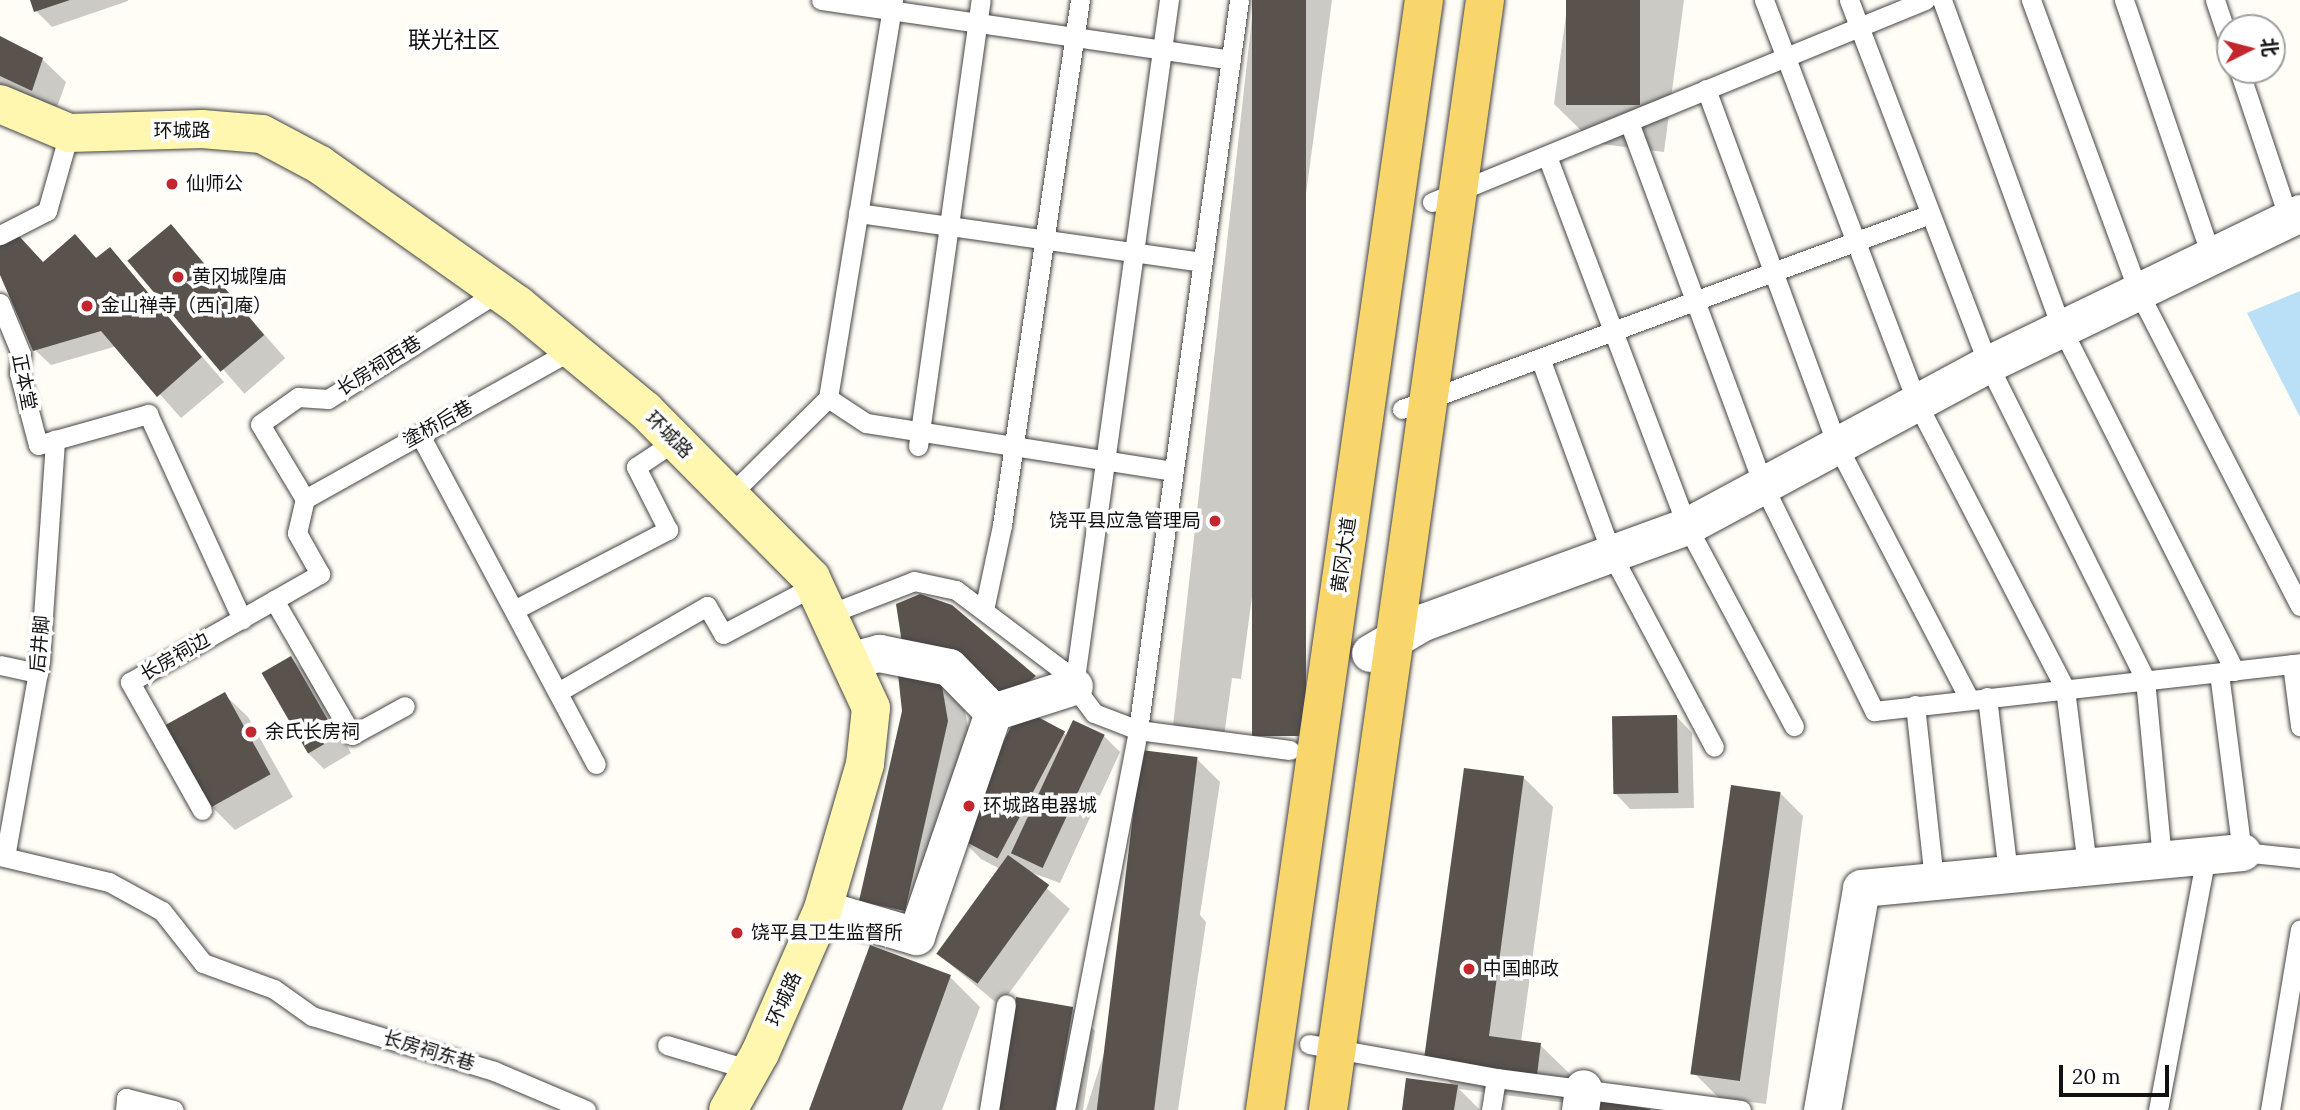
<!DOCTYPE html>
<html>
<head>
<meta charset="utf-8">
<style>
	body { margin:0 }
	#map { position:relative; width:2300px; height:1110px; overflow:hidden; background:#fffdf5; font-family:Lora,"Noto Sans SC",serif }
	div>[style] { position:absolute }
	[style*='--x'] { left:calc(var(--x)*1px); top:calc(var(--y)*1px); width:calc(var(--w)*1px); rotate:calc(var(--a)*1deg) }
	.water>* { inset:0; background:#b9e0f7 }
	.shadow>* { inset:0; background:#0003; transform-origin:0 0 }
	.building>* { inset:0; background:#5a524d; transform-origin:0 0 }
	.roads { filter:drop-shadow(0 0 2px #444) drop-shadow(0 0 2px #444) }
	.lane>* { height:19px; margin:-9.5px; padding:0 9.5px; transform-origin:9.5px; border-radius:9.5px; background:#fff }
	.street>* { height:37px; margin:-18.5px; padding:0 18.5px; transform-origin:18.5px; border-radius:18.5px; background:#fff }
	.secondary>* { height:38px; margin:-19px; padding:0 19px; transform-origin:19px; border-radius:19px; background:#fff6b0 }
	.primary>* { height:38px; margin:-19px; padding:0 19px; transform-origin:19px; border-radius:19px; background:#f9d66b }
	.dots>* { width:19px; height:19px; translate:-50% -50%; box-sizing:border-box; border:4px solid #fff; border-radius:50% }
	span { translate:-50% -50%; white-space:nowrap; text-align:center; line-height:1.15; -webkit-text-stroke:7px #fff; paint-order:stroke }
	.street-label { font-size:19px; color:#111 }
	.poi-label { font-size:19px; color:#111 }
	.left { translate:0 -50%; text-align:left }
	.right { translate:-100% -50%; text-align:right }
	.quarter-label { font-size:23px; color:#111 }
	.north { position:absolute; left:2216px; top:14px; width:70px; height:70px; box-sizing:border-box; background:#fff; border:2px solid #a0a0a0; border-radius:50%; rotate:84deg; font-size:19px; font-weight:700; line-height:28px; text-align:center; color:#111 }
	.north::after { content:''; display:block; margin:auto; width:24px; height:32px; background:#c4262e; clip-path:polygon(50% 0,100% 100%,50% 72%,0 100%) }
	.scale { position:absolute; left:2059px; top:1065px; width:110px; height:32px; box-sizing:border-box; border:4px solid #111; border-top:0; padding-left:9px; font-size:21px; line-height:24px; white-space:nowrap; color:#111; -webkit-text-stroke:5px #fff; paint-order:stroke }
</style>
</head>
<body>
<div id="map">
	<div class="water">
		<div style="clip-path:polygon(2300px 291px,2300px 417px,2247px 313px)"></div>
	</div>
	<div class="shadow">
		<div style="clip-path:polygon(32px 0,128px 0,128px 1px,52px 27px,36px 11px)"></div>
		<div style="clip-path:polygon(1254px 0,1332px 0,1241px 679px,1232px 678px,1222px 751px,1171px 744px)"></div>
		<div style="clip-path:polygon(1568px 0,1684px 0,1664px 152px,1594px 143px,1554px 104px)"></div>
		<div style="clip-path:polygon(0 38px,42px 59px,66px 82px,55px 113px,0 87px)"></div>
		<div style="left:171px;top:227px;width:174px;height:54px;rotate:49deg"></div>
		<div style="clip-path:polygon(75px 236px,98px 260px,138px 282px,224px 382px,181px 418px,117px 346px,51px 365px,35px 350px,0 270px,0 248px,44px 263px)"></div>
		<div style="clip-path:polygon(951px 606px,1050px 692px,1025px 712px,1068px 736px,1104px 736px,1120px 752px,1060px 883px,1027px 871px,1070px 909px,1000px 1006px,938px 954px,1000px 869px,981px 859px,958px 836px,1022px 712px)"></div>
		<div style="clip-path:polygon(291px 658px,307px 674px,351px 753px,324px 769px,308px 753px,263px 674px)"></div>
		<div style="clip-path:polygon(939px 676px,963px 699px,971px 745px,928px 933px,860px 900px)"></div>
		<div style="clip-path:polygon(224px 694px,248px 717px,293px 797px,235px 830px,212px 807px)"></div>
		<div style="clip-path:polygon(1677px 717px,1692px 733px,1694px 808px,1630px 809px,1615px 793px)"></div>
		<div style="clip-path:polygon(1197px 759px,1220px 782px,1200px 915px,1206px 922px,1178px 1110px,1086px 1110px)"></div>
		<div style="clip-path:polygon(1523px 777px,1553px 807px,1521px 1042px,1540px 1045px,1570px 1074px,1566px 1103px,1459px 1089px,1480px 1110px,1404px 1110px,1454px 1087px,1426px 1058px)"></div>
		<div style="clip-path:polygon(1780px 793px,1803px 816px,1766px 1104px,1719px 1098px,1696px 1075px)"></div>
		<div style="clip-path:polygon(871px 947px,950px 977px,980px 1007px,942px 1110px,811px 1110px)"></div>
		<div style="clip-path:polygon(1072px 1008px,1095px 1031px,1083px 1110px,1000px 1110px)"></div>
	</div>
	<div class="building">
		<div style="clip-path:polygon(30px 0,70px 0,34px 12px)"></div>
		<div style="left:1252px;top:0;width:54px;height:736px"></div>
		<div style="left:1566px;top:0;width:74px;height:105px"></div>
		<div style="clip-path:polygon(0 36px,43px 58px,32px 91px,0 76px)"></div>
		<div style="left:171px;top:224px;width:145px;height:57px;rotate:50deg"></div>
		<div style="clip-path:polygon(75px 234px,96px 258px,110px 247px,202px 357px,157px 397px,101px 331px,33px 351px,0 275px,0 246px,19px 236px,43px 262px)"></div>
		<div style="clip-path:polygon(920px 594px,952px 605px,1036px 676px,1006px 699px,902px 643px,896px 604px)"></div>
		<div style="left:291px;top:656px;width:93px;height:34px;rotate:60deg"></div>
		<div style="clip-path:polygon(897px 665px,940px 674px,948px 721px,905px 911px,859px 901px,902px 711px)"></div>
		<div style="left:225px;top:692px;width:94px;height:69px;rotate:61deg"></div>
		<div style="left:1021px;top:708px;width:50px;height:144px;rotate:28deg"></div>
		<div style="left:1677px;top:715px;width:78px;height:65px;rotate:89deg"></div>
		<div style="left:1073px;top:720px;width:35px;height:147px;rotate:25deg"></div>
		<div style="left:1141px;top:750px;width:57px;height:364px;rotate:7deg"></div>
		<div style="clip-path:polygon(1464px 768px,1524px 776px,1489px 1036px,1541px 1043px,1537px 1075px,1424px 1059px)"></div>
		<div style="left:1731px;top:785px;width:50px;height:292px;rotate:8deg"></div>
		<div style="left:1008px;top:855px;width:51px;height:122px;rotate:36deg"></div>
		<div style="clip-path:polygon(870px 945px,951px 975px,902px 1110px,809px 1110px)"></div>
		<div style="left:1016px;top:997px;width:58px;height:114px;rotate:10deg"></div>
		<div style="clip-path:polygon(1406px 1078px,1458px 1085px,1454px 1110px,1402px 1110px)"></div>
		<div style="clip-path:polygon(1601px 1101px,1651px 1109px,1650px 1110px,1599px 1110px)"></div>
	</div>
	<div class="roads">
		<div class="lane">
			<div style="--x:821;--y:0;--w:414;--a:8.3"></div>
			<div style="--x:1764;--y:0;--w:431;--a:69.2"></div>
			<div style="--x:1917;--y:403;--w:322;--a:62.6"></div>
			<div style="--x:2065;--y:689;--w:178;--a:82.9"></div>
			<div style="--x:1849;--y:0;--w:390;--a:69.1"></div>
			<div style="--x:1988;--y:364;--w:352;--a:63.5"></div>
			<div style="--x:2145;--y:679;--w:180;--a:84.6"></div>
			<div style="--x:1942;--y:0;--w:350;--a:70"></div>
			<div style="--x:2062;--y:329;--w:383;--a:63.2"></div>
			<div style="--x:2031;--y:0;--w:310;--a:69.8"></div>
			<div style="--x:2138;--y:291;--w:354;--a:62.8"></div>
			<div style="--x:2124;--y:0;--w:269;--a:71.2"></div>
			<div style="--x:2215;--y:0;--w:47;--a:71.6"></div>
			<div style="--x:2239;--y:70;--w:163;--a:71.5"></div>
			<div style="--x:1706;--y:89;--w:382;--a:69.8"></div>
			<div style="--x:1838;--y:447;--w:284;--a:62.5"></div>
			<div style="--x:1629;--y:122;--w:389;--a:69.7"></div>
			<div style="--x:1764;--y:487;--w:250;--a:63.8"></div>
			<div style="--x:1874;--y:711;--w:429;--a:-6.4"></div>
			<div style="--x:1547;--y:156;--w:396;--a:69.3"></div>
			<div style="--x:1687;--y:526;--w:227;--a:61.9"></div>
			<div style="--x:1432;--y:202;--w:533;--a:-22.28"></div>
			<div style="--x:858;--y:213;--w:348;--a:8.1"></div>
			<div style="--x:0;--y:235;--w:53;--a:-27.1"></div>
			<div style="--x:47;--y:211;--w:81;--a:-74.2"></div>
			<div style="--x:0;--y:303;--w:55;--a:67.6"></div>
			<div style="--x:21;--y:354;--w:19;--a:96"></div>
			<div style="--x:19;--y:373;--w:74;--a:75.2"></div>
			<div style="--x:38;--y:445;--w:18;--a:-16"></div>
			<div style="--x:1540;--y:358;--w:210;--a:69.9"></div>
			<div style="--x:1612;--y:555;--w:217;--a:62"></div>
			<div style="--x:828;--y:398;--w:45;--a:33.3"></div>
			<div style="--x:866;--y:423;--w:310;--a:8.9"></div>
			<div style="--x:1402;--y:409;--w:563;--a:-20.27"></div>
			<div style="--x:420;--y:435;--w:373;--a:61.9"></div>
			<div style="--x:918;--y:446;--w:450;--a:-82"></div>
			<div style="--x:729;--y:496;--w:139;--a:-44.7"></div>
			<div style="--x:828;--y:398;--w:403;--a:-80.7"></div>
			<div style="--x:305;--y:499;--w:87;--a:-121"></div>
			<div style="--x:260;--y:424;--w:47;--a:-35.4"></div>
			<div style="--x:298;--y:397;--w:30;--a:4"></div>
			<div style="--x:328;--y:399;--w:201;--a:-32.2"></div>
			<div style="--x:305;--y:499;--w:306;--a:-29.2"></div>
			<div style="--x:274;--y:600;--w:156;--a:60"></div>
			<div style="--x:352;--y:735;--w:60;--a:-28.7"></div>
			<div style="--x:514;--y:610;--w:174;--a:-27.5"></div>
			<div style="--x:668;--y:530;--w:71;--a:-116.9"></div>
			<div style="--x:636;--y:467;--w:47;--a:-33.7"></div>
			<div style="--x:984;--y:610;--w:87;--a:-78"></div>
			<div style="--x:1002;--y:525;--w:531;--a:-81.55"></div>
			<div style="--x:829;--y:614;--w:91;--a:-21.2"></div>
			<div style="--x:914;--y:581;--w:43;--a:12.1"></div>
			<div style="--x:956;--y:590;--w:131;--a:37"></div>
			<div style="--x:1061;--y:669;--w:55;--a:53.1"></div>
			<div style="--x:1094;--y:713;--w:47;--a:21.1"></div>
			<div style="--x:1138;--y:730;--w:153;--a:7.5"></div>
			<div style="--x:2292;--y:664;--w:63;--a:82.6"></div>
			<div style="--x:0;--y:665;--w:39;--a:12"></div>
			<div style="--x:2219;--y:673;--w:180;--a:82.7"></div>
			<div style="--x:1074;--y:686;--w:693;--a:-82.12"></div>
			<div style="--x:558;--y:692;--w:172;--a:-30"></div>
			<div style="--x:707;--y:606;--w:32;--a:60"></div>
			<div style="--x:723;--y:634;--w:103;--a:-27.8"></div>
			<div style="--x:1987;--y:697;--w:177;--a:83.2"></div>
			<div style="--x:1915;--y:705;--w:177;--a:83.8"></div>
			<div style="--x:202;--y:810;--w:147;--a:-119.4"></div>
			<div style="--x:130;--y:682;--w:219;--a:-29.6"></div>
			<div style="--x:320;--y:574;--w:47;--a:-119.3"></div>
			<div style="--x:297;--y:533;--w:35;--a:-77"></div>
			<div style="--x:2242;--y:852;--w:58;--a:5.9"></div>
			<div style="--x:0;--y:856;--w:112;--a:13.4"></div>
			<div style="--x:109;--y:882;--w:60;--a:28.7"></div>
			<div style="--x:162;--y:911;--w:66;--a:51.7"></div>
			<div style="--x:203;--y:963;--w:76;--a:20.1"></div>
			<div style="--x:274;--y:989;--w:47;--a:35.4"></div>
			<div style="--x:312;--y:1016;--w:190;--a:16.8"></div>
			<div style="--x:494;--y:1071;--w:100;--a:23"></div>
			<div style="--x:5;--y:857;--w:199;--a:-79.9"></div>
			<div style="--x:40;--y:661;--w:222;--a:-86.1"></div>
			<div style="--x:55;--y:440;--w:97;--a:-15.6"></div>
			<div style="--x:148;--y:414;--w:226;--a:65.4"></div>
			<div style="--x:1309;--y:1044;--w:190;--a:10.3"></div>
			<div style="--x:1496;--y:1078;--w:247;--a:7.4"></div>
			<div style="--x:667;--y:1045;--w:88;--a:16.6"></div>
			<div style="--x:125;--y:1110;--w:12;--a:-85"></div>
			<div style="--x:126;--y:1098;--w:49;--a:14"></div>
			<div style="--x:989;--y:1110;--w:107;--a:-80.9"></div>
			<div style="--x:1065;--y:1110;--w:387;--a:-79.1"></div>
			<div style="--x:1138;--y:730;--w:737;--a:-82.12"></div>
			<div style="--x:1491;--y:1110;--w:32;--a:-81"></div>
			<div style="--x:2158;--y:1110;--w:259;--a:-79.3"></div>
			<div style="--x:2270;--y:1110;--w:183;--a:-80.6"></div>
		</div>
		<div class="street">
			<div style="--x:1370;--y:653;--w:61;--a:-30.3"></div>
			<div style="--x:1423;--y:622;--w:281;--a:-20"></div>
			<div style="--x:1687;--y:526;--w:342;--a:-28.3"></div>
			<div style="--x:1988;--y:364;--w:347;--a:-25.8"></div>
			<div style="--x:852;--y:660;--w:28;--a:-15"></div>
			<div style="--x:879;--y:653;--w:71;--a:11.3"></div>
			<div style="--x:949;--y:667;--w:63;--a:45.6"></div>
			<div style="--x:823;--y:909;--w:97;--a:16.2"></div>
			<div style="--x:916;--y:936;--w:237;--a:-71"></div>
			<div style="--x:993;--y:712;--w:85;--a:-17.8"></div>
			<div style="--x:1580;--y:1110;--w:22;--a:-82"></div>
			<div style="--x:1822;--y:1110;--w:225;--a:-80"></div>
			<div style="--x:1861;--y:888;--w:383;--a:-5.4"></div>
		</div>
		<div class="secondary">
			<div style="--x:0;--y:104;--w:75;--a:22.8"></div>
			<div style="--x:69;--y:133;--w:133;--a:-1.7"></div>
			<div style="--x:202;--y:129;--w:60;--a:4.8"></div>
			<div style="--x:262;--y:134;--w:66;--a:28.1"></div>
			<div style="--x:320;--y:165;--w:242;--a:35.3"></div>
			<div style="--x:518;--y:305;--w:165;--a:39.6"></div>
			<div style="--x:645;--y:410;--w:236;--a:45.3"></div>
			<div style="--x:811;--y:578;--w:143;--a:65.2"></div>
			<div style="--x:871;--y:708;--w:56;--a:96.1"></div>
			<div style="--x:865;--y:764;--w:151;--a:106.2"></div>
			<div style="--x:823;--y:909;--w:157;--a:113.6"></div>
			<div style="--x:760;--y:1053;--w:65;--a:119.3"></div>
		</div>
		<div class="primary">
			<div style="--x:1265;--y:1110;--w:1121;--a:-81.85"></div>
			<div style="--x:1328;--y:1110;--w:1121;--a:-81.95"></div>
		</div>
	</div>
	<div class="dots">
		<div style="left:172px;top:184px;background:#c4262e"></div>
		<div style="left:178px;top:277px;background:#c4262e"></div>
		<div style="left:87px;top:306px;background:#c4262e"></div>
		<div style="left:1215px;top:521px;background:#c4262e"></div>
		<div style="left:251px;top:732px;background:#c4262e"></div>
		<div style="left:969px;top:806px;background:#c4262e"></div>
		<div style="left:737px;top:933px;background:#c4262e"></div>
		<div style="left:1469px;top:969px;background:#c4262e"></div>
	</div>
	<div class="street-label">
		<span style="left:182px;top:131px">环城路</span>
		<span style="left:379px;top:366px;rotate:-32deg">长房祠西巷</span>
		<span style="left:24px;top:382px;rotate:79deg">正本堂</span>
		<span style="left:438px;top:424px;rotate:-29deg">塗桥后巷</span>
		<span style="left:669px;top:435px;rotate:45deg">环城路</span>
		<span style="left:1344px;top:555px;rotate:-82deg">黄冈大道</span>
		<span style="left:40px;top:644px;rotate:-85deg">后井脚</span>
		<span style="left:175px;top:657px;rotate:-30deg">长房祠边</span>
		<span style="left:784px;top:999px;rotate:-66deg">环城路</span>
		<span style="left:429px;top:1051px;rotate:17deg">长房祠东巷</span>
	</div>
	<div class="poi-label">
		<span class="left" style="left:186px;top:184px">仙师公</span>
		<span class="left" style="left:192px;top:277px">黄冈城隍庙</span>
		<span class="left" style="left:101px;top:306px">金山禅寺（西门庵）</span>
		<span class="right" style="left:1201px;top:521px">饶平县应急管理局</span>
		<span class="left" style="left:265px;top:732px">余氏长房祠</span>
		<span class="left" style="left:983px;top:806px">环城路电器城</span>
		<span class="left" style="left:751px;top:933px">饶平县卫生监督所</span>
		<span class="left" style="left:1483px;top:969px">中国邮政</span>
	</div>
	<div class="quarter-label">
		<span style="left:454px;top:40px">联光社区</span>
	</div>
	<div class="north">北</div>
	<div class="scale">20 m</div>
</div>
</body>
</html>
